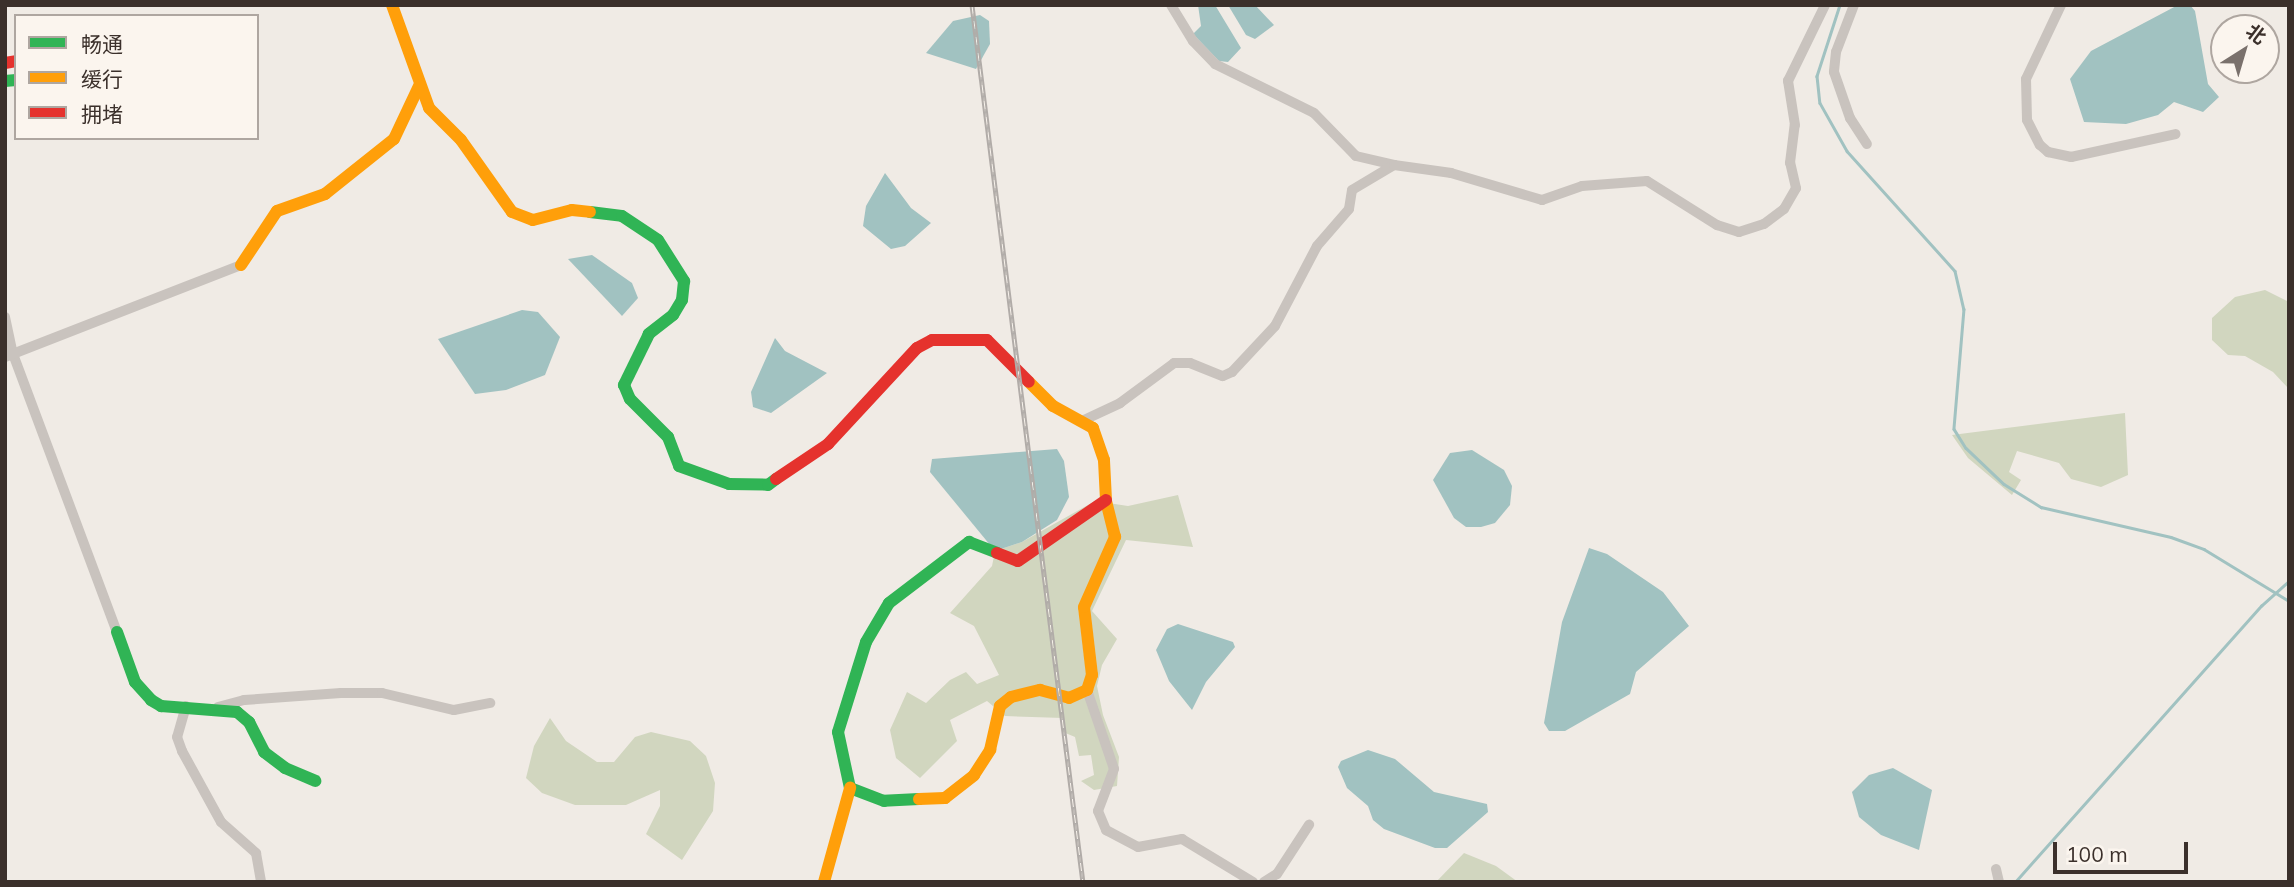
<!DOCTYPE html>
<html>
<head>
<meta charset="utf-8">
<style>
	body { margin:0 }
	#map { position:relative; width:2294px; height:887px; overflow:hidden; background:#f0ebe5; font-family:Mulish,"Noto Sans SC",sans-serif }
	div>[style] { position:absolute }
	[style*='--x'] { left:calc(var(--x)*1px); top:calc(var(--y)*1px); width:calc(var(--w)*1px); rotate:calc(var(--a)*1deg) }
	.green>* { inset:0; background:#d1d6bf }
	.water>* { inset:0; background:#a1c2c1 }
	.stream>* { height:2.5px; margin:-1.25px; padding:0 1.25px; transform-origin:1.25px; border-radius:1.25px; background:#a1c2c1 }
	.street>* { height:10px; margin:-5px; padding:0 5px; transform-origin:5px; border-radius:5px; background:#c9c3be }
	.fast>* { height:12px; margin:-6px; padding:0 6px; transform-origin:6px; border-radius:6px; background:#30b455 }
	.slow>* { height:12px; margin:-6px; padding:0 6px; transform-origin:6px; border-radius:6px; background:#ff9f0a }
	.jam>* { height:12px; margin:-6px; padding:0 6px; transform-origin:6px; border-radius:6px; background:#e5322d }
	.rail>* { height:5px; margin-top:-2.5px; transform-origin:0; background:repeating-linear-gradient(90deg,#fbf5ee 0 8px,#b1aca8 0 16px); box-sizing:border-box; border-block:2px solid #b1aca8 }
	span { translate:-50% -50%; white-space:nowrap; text-align:center; line-height:1.15; -webkit-text-stroke:5px #fbf5ee; paint-order:stroke }
	.frame { position:absolute; inset:0; border:7px solid #3b302b; pointer-events:none }
	.legend { position:absolute; left:14px; top:14px; width:245px; height:126px; box-sizing:border-box; background:#fbf5ee; border:2px solid #aea6a0; margin:0; padding:9px 12px; list-style:none; font-size:21px; color:#3b302b }
	.legend li { display:flex; align-items:center; gap:14px; height:35px }
	.legend b { width:35px; border:2px solid #aea6a0 }
	.north { position:absolute; left:2210px; top:14px; width:70px; height:70px; box-sizing:border-box; background:#fbf5ee; border:2px solid #aea6a0; border-radius:50%; rotate:37deg; font-size:19px; font-weight:700; line-height:28px; text-align:center; color:#3b302b }
	.north::after { content:''; display:block; margin:auto; width:24px; height:32px; background:#7a716c; clip-path:polygon(50% 0,100% 100%,50% 72%,0 100%) }
	.scale { position:absolute; left:2053px; top:842px; width:135px; height:32px; box-sizing:border-box; border:4px solid #3b302b; border-top:0; padding-left:9px; font-size:21px; line-height:24px; white-space:nowrap; color:#3b302b; -webkit-text-stroke:5px #fbf5ee; paint-order:stroke }
</style>
</head>
<body>
<div id="map">
	<div class="green">
		<div style="clip-path:polygon(2265px 290px,2289px 302px,2289px 389px,2273px 372px,2245px 356px,2228px 355px,2212px 340px,2212px 318px,2235px 297px)"></div>
		<div style="clip-path:polygon(2125px 413px,2128px 475px,2101px 487px,2071px 479px,2059px 463px,2017px 451px,2009px 472px,2021px 480px,2012px 495px,1968px 458px,1952px 435px)"></div>
		<div style="clip-path:polygon(1178px 495px,1193px 547px,1126px 540px,1092px 611px,1117px 639px,1102px 665px,1097px 686px,1103px 715px,1119px 757px,1117px 786px,1094px 790px,1081px 781px,1094px 775px,1091px 755px,1079px 756px,1075px 737px,1063px 732px,1063px 718px,1005px 716px,987px 701px,950px 720px,957px 741px,920px 778px,896px 758px,890px 730px,907px 692px,926px 703px,950px 680px,966px 672px,977px 684px,999px 675px,974px 626px,950px 613px,992px 566px,995px 551px,1022px 542px,1095px 501px,1128px 506px)"></div>
		<div style="clip-path:polygon(550px 718px,566px 741px,597px 762px,614px 762px,635px 737px,651px 732px,690px 741px,706px 756px,715px 783px,713px 811px,682px 860px,646px 834px,660px 806px,660px 790px,626px 805px,575px 805px,542px 793px,526px 778px,534px 746px)"></div>
		<div style="clip-path:polygon(1464px 853px,1496px 866px,1518px 882px,1436px 882px)"></div>
	</div>
	<div class="water">
		<div style="clip-path:polygon(1198px 5px,1215px 5px,1241px 48px,1228px 62px,1219px 61px,1193px 34px,1201px 26px)"></div>
		<div style="clip-path:polygon(1228px 5px,1255px 5px,1274px 25px,1255px 39px,1246px 35px)"></div>
		<div style="clip-path:polygon(2178px 5px,2190px 5px,2195px 11px,2208px 84px,2219px 97px,2203px 112px,2174px 102px,2158px 115px,2126px 124px,2084px 122px,2070px 79px,2091px 51px)"></div>
		<div style="clip-path:polygon(980px 15px,989px 21px,990px 44px,976px 69px,926px 53px,953px 21px)"></div>
		<div style="clip-path:polygon(885px 173px,911px 208px,931px 223px,905px 246px,891px 249px,863px 226px,866px 206px)"></div>
		<div style="clip-path:polygon(592px 255px,632px 283px,638px 298px,622px 316px,568px 259px)"></div>
		<div style="clip-path:polygon(522px 310px,538px 312px,560px 337px,545px 375px,506px 390px,475px 394px,438px 339px)"></div>
		<div style="clip-path:polygon(775px 338px,785px 351px,827px 373px,771px 413px,753px 407px,751px 392px)"></div>
		<div style="clip-path:polygon(1057px 449px,1064px 461px,1069px 497px,1057px 520px,1022px 542px,995px 551px,930px 472px,932px 459px)"></div>
		<div style="clip-path:polygon(1472px 450px,1504px 470px,1512px 486px,1510px 505px,1495px 523px,1481px 527px,1466px 527px,1454px 518px,1433px 480px,1450px 453px)"></div>
		<div style="clip-path:polygon(1589px 548px,1607px 554px,1663px 592px,1689px 626px,1636px 672px,1630px 694px,1565px 731px,1549px 731px,1544px 723px,1562px 622px)"></div>
		<div style="clip-path:polygon(1178px 624px,1233px 642px,1235px 647px,1206px 682px,1192px 710px,1169px 681px,1156px 650px,1167px 629px)"></div>
		<div style="clip-path:polygon(1368px 750px,1395px 759px,1434px 792px,1487px 804px,1488px 812px,1447px 848px,1435px 848px,1384px 829px,1373px 820px,1368px 806px,1347px 788px,1338px 767px,1341px 761px)"></div>
		<div style="clip-path:polygon(1893px 768px,1932px 790px,1919px 850px,1881px 835px,1859px 817px,1852px 792px,1869px 775px)"></div>
	</div>
	<div class="stream">
		<div style="--x:1840;--y:5;--w:75;--a:107.9"></div>
		<div style="--x:1817;--y:76;--w:27;--a:84"></div>
		<div style="--x:1820;--y:103;--w:55;--a:60.6"></div>
		<div style="--x:1847;--y:151;--w:161;--a:48"></div>
		<div style="--x:1955;--y:271;--w:39;--a:77"></div>
		<div style="--x:1964;--y:309;--w:120;--a:94.8"></div>
		<div style="--x:1954;--y:429;--w:22;--a:58"></div>
		<div style="--x:1966;--y:448;--w:52;--a:43.5"></div>
		<div style="--x:2004;--y:484;--w:44;--a:31.9"></div>
		<div style="--x:2041;--y:507;--w:133;--a:13"></div>
		<div style="--x:2171;--y:537;--w:35;--a:20"></div>
		<div style="--x:2204;--y:549;--w:100;--a:31.5"></div>
		<div style="--x:2015;--y:882;--w:370;--a:-48.3"></div>
		<div style="--x:2261;--y:606;--w:38;--a:-42"></div>
	</div>
	<div class="street">
		<div style="--x:1171;--y:5;--w:42;--a:58.6"></div>
		<div style="--x:1193;--y:41;--w:32;--a:46"></div>
		<div style="--x:1215;--y:64;--w:110;--a:26.3"></div>
		<div style="--x:1314;--y:113;--w:60;--a:45.7"></div>
		<div style="--x:1356;--y:156;--w:39;--a:13"></div>
		<div style="--x:1854;--y:5;--w:50;--a:111"></div>
		<div style="--x:1836;--y:52;--w:20;--a:96"></div>
		<div style="--x:1834;--y:72;--w:49;--a:70.8"></div>
		<div style="--x:1850;--y:118;--w:31;--a:57"></div>
		<div style="--x:2061;--y:5;--w:82;--a:115.3"></div>
		<div style="--x:2026;--y:79;--w:41;--a:88.6"></div>
		<div style="--x:2027;--y:120;--w:28;--a:63"></div>
		<div style="--x:2040;--y:145;--w:11;--a:41"></div>
		<div style="--x:2048;--y:152;--w:24;--a:12"></div>
		<div style="--x:2071;--y:157;--w:107;--a:-12.4"></div>
		<div style="--x:5;--y:317;--w:38;--a:78"></div>
		<div style="--x:13;--y:354;--w:297;--a:69.5"></div>
		<div style="--x:5;--y:357;--w:253;--a:-21.3"></div>
		<div style="--x:1084;--y:420;--w:40;--a:-25"></div>
		<div style="--x:1120;--y:403;--w:67;--a:-36.5"></div>
		<div style="--x:1174;--y:363;--w:16;--a:0"></div>
		<div style="--x:1190;--y:363;--w:35;--a:22"></div>
		<div style="--x:1223;--y:376;--w:10;--a:-24"></div>
		<div style="--x:1232;--y:372;--w:63;--a:-46.9"></div>
		<div style="--x:1275;--y:326;--w:90;--a:-62.3"></div>
		<div style="--x:1317;--y:246;--w:49;--a:-49.1"></div>
		<div style="--x:1349;--y:209;--w:19;--a:-81"></div>
		<div style="--x:1352;--y:190;--w:49;--a:-30.8"></div>
		<div style="--x:1394;--y:165;--w:58;--a:8"></div>
		<div style="--x:1451;--y:173;--w:95;--a:16.5"></div>
		<div style="--x:1542;--y:200;--w:42;--a:-19.3"></div>
		<div style="--x:1582;--y:186;--w:65;--a:-4.4"></div>
		<div style="--x:1647;--y:181;--w:83;--a:32.2"></div>
		<div style="--x:1717;--y:225;--w:23;--a:18"></div>
		<div style="--x:1739;--y:232;--w:26;--a:-18"></div>
		<div style="--x:1764;--y:224;--w:25;--a:-37"></div>
		<div style="--x:1784;--y:209;--w:24;--a:-60"></div>
		<div style="--x:1796;--y:188;--w:26;--a:-103"></div>
		<div style="--x:1790;--y:163;--w:38;--a:-83"></div>
		<div style="--x:1795;--y:125;--w:45;--a:-99"></div>
		<div style="--x:1788;--y:81;--w:85;--a:-64"></div>
		<div style="--x:1087;--y:690;--w:83;--a:71.1"></div>
		<div style="--x:1114;--y:769;--w:45;--a:110.9"></div>
		<div style="--x:1098;--y:811;--w:21;--a:67"></div>
		<div style="--x:1106;--y:830;--w:36;--a:28"></div>
		<div style="--x:1138;--y:847;--w:45;--a:-10.3"></div>
		<div style="--x:1182;--y:839;--w:83;--a:31.2"></div>
		<div style="--x:186;--y:706;--w:32;--a:106"></div>
		<div style="--x:177;--y:737;--w:15;--a:70"></div>
		<div style="--x:182;--y:751;--w:81;--a:61.2"></div>
		<div style="--x:221;--y:822;--w:47;--a:41.5"></div>
		<div style="--x:256;--y:853;--w:29;--a:80"></div>
		<div style="--x:218;--y:707;--w:27;--a:-15"></div>
		<div style="--x:244;--y:700;--w:97;--a:-4.1"></div>
		<div style="--x:341;--y:693;--w:41;--a:0"></div>
		<div style="--x:382;--y:693;--w:74;--a:13.3"></div>
		<div style="--x:454;--y:710;--w:37;--a:-11"></div>
		<div style="--x:1996;--y:869;--w:13;--a:77"></div>
		<div style="--x:1264;--y:882;--w:15;--a:-32"></div>
		<div style="--x:1277;--y:874;--w:59;--a:-56.9"></div>
	</div>
	<div class="fast">
		<div style="--x:5;--y:81;--w:11;--a:-5"></div>
		<div style="--x:590;--y:212;--w:32;--a:7"></div>
		<div style="--x:622;--y:216;--w:43;--a:33.7"></div>
		<div style="--x:658;--y:240;--w:49;--a:57.6"></div>
		<div style="--x:684;--y:281;--w:19;--a:96"></div>
		<div style="--x:682;--y:300;--w:17;--a:121"></div>
		<div style="--x:673;--y:315;--w:31;--a:142"></div>
		<div style="--x:649;--y:334;--w:57;--a:116.1"></div>
		<div style="--x:624;--y:385;--w:15;--a:67"></div>
		<div style="--x:630;--y:399;--w:54;--a:45"></div>
		<div style="--x:668;--y:437;--w:31;--a:69"></div>
		<div style="--x:679;--y:466;--w:53;--a:19.8"></div>
		<div style="--x:729;--y:484;--w:39;--a:1"></div>
		<div style="--x:768;--y:485;--w:10;--a:-37"></div>
		<div style="--x:117;--y:632;--w:53;--a:70.2"></div>
		<div style="--x:135;--y:682;--w:24;--a:48"></div>
		<div style="--x:151;--y:700;--w:12;--a:31"></div>
		<div style="--x:161;--y:706;--w:76;--a:4.5"></div>
		<div style="--x:237;--y:712;--w:16;--a:40"></div>
		<div style="--x:249;--y:722;--w:34;--a:63"></div>
		<div style="--x:264;--y:752;--w:26;--a:37"></div>
		<div style="--x:285;--y:768;--w:33;--a:23"></div>
		<div style="--x:919;--y:799;--w:35;--a:177"></div>
		<div style="--x:884;--y:801;--w:36;--a:-159"></div>
		<div style="--x:850;--y:788;--w:57;--a:-102.1"></div>
		<div style="--x:838;--y:732;--w:94;--a:-72.7"></div>
		<div style="--x:866;--y:642;--w:45;--a:-59.5"></div>
		<div style="--x:889;--y:603;--w:101;--a:-37.3"></div>
		<div style="--x:969;--y:542;--w:30;--a:21"></div>
	</div>
	<div class="slow">
		<div style="--x:392;--y:5;--w:109;--a:70.2"></div>
		<div style="--x:429;--y:108;--w:45;--a:45"></div>
		<div style="--x:461;--y:140;--w:88;--a:54.7"></div>
		<div style="--x:512;--y:212;--w:22;--a:21"></div>
		<div style="--x:533;--y:220;--w:40;--a:-14.4"></div>
		<div style="--x:572;--y:210;--w:18;--a:6"></div>
		<div style="--x:241;--y:265;--w:65;--a:-56.3"></div>
		<div style="--x:277;--y:211;--w:51;--a:-19.5"></div>
		<div style="--x:325;--y:194;--w:88;--a:-38.6"></div>
		<div style="--x:394;--y:139;--w:59;--a:-64.7"></div>
		<div style="--x:919;--y:799;--w:26;--a:-2"></div>
		<div style="--x:945;--y:798;--w:37;--a:-38"></div>
		<div style="--x:974;--y:775;--w:30;--a:-57"></div>
		<div style="--x:990;--y:750;--w:45;--a:-77.2"></div>
		<div style="--x:1000;--y:706;--w:14;--a:-39"></div>
		<div style="--x:1011;--y:697;--w:30;--a:-14"></div>
		<div style="--x:1040;--y:690;--w:30;--a:15"></div>
		<div style="--x:1069;--y:698;--w:20;--a:-24"></div>
		<div style="--x:1087;--y:690;--w:16;--a:-72"></div>
		<div style="--x:1092;--y:675;--w:68;--a:-96.7"></div>
		<div style="--x:1084;--y:607;--w:77;--a:-66.1"></div>
		<div style="--x:1115;--y:537;--w:38;--a:-104"></div>
		<div style="--x:1106;--y:500;--w:40;--a:-92.9"></div>
		<div style="--x:1104;--y:460;--w:34;--a:-109"></div>
		<div style="--x:1093;--y:428;--w:46;--a:-151.2"></div>
		<div style="--x:1053;--y:406;--w:34;--a:-135"></div>
		<div style="--x:824;--y:882;--w:98;--a:-74.5"></div>
	</div>
	<div class="jam">
		<div style="--x:5;--y:63;--w:11;--a:-10"></div>
		<div style="--x:776;--y:479;--w:63;--a:-33.9"></div>
		<div style="--x:828;--y:444;--w:131;--a:-47.2"></div>
		<div style="--x:917;--y:348;--w:17;--a:-28"></div>
		<div style="--x:932;--y:340;--w:55;--a:0"></div>
		<div style="--x:987;--y:340;--w:59;--a:45"></div>
		<div style="--x:997;--y:553;--w:22;--a:21"></div>
		<div style="--x:1018;--y:561;--w:107;--a:-34.7"></div>
	</div>
	<div class="rail">
		<div style="--x:972;--y:5;--w:884;--a:82.79"></div>
	</div>
	<div class="frame"></div>
	<ul class="legend">
	<li><b style="height:9px;background:#30b455"></b>畅通</li>
	<li><b style="height:9px;background:#ff9f0a"></b>缓行</li>
	<li><b style="height:9px;background:#e5322d"></b>拥堵</li>
	</ul>
	<div class="north">北</div>
	<div class="scale">100 m</div>
</div>
</body>
</html>
